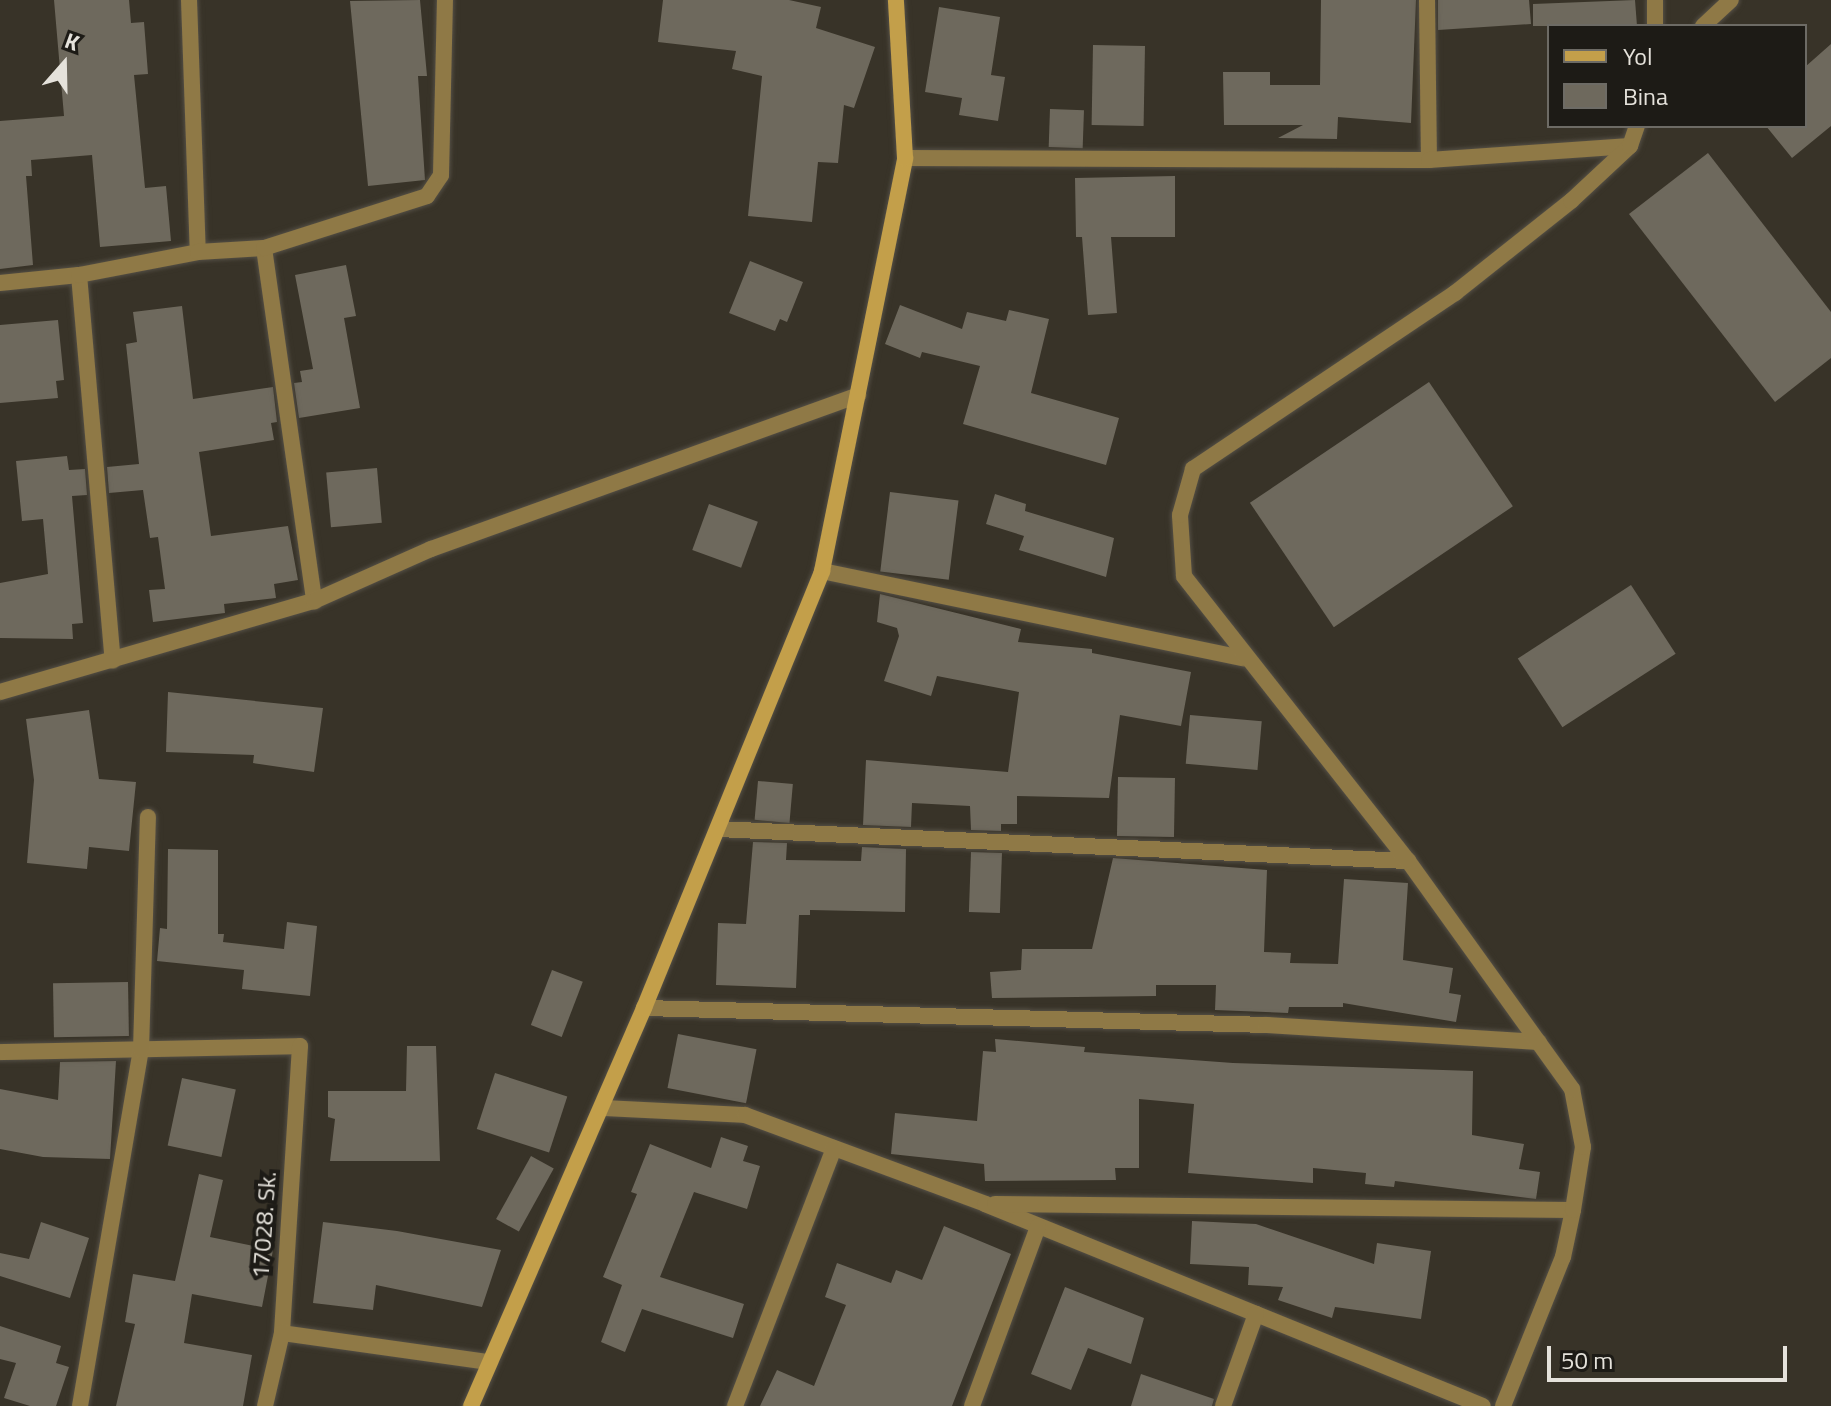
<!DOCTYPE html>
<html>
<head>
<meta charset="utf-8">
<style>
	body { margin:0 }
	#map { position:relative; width:1831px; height:1406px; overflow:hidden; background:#383328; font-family:"Titillium Web",sans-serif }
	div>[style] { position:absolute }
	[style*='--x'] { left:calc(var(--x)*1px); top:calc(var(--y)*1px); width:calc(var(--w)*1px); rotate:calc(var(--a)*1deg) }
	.building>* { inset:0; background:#6e695d; transform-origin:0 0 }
	.roads { filter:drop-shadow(0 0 2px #544f45) drop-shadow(0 0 2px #544f45) }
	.street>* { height:16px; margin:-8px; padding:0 8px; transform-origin:8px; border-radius:8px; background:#8f7946 }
	.secondary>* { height:16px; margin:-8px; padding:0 8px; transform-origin:8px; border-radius:8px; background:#c39f4a }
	span { translate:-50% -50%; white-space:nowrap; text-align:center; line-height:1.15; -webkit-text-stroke:8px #1d1b16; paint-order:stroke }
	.street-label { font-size:24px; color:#e5e2db }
	.legend { position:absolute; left:1547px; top:24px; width:260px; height:104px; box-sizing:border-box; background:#1d1b16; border:2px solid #6d6b65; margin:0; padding:10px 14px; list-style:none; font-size:24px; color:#e5e2db }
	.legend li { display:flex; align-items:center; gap:16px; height:40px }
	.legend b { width:40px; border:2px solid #6d6b65 }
	.north { position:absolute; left:24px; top:24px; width:80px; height:80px; -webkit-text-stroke:6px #1d1b16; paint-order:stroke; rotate:20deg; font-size:22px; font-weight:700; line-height:32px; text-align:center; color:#e5e2db }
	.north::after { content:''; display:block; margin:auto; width:28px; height:36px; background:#e5e2db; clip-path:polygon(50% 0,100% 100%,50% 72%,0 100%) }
	.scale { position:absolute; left:1547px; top:1346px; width:240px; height:36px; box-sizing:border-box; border:4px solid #e5e2db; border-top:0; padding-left:10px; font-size:24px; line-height:28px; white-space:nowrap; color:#e5e2db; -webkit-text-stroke:6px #1d1b16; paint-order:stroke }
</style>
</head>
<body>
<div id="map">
	<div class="building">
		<div style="clip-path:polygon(54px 0,129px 0,131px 23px,144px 22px,148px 74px,134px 75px,145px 188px,166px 186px,171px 241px,100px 247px,92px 155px,31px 160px,32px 176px,26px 176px,33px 265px,0 269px,0 121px,64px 116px)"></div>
		<div style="clip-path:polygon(420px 0,427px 76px,418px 76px,425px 180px,368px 186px,350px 1px)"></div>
		<div style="clip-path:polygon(663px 0,789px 0,821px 7px,816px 28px,875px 47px,854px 108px,844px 105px,838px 163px,818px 162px,812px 222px,748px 216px,762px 76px,732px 69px,736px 51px,658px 42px)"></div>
		<div style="clip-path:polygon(1321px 0,1416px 0,1411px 123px,1338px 117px,1337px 139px,1278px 138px,1303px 125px,1224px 125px,1223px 72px,1270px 72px,1270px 85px,1320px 85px)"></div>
		<div style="clip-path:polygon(1438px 0,1529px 0,1531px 24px,1438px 30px)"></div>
		<div style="clip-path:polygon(1635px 0,1637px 26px,1533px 26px,1533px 4px)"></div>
		<div style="clip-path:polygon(939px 7px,1000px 17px,991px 75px,1005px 77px,998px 121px,959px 115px,962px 98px,925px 92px)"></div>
		<div style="clip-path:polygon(1831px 44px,1831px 126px,1792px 158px,1766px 126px,1805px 126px,1805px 67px)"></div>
		<div style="left:1093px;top:45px;width:52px;height:80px;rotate:1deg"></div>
		<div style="left:1050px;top:109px;width:34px;height:38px;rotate:2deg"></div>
		<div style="clip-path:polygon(1708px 153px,1831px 312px,1831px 358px,1775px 402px,1629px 214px)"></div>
		<div style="clip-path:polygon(1175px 176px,1175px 237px,1111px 237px,1117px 313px,1088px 315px,1082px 237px,1076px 237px,1075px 178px)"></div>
		<div style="clip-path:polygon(750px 261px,803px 282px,787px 322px,780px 319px,775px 331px,729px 313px)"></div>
		<div style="clip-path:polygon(346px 265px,356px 316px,344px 318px,360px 408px,299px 418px,294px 383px,302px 382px,300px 371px,313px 369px,295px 275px)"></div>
		<div style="clip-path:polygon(900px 305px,962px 329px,967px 312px,1006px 321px,1009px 310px,1049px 319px,1031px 393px,1119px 418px,1106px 465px,963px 424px,980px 366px,922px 352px,920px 358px,885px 344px)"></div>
		<div style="clip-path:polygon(182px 306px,193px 399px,273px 387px,277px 422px,271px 423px,274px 440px,199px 452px,211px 536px,288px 526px,298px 580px,274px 584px,276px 598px,224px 604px,225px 613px,153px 622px,149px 590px,165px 589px,158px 537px,150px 538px,143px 490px,109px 493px,107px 467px,139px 464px,126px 344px,137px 342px,133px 312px)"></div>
		<div style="clip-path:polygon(58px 320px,64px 380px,56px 381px,58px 398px,0 403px,0 325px)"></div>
		<div style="left:1429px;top:382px;width:150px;height:216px;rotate:56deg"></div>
		<div style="clip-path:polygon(67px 456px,69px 470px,85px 469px,87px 495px,72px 496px,83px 623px,72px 624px,73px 639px,0 638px,0 583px,48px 574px,43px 519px,22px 521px,16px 461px)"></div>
		<div style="left:377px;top:468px;width:55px;height:51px;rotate:85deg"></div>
		<div style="left:890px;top:492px;width:69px;height:80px;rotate:7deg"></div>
		<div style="clip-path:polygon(995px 494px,1026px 504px,1025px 511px,1114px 538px,1106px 577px,1019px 550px,1024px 536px,986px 524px)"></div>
		<div style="left:709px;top:504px;width:52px;height:49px;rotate:20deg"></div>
		<div style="left:1631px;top:585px;width:82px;height:135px;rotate:57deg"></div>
		<div style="clip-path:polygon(880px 594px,1021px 629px,1018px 642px,1092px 649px,1092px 653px,1191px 672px,1181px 726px,1120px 715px,1109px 798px,1017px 796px,1017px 824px,1001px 824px,1001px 831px,971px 830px,970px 806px,912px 803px,911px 827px,863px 825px,866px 760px,1008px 772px,1019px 692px,937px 676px,931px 696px,884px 681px,899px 636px,897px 628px,877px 622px)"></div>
		<div style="clip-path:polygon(168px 692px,323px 708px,314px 772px,253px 763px,254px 755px,166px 752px)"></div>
		<div style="clip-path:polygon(89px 710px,99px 779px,136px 782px,129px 851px,89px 847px,87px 869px,27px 863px,34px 780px,26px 719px)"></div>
		<div style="left:1190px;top:715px;width:72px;height:49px;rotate:5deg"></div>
		<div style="left:1118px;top:777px;width:57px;height:59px;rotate:1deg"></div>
		<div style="left:758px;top:781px;width:35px;height:39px;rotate:5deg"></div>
		<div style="clip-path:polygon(753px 842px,787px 843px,786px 860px,861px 861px,862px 847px,906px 849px,905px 912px,810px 910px,810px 915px,799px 915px,796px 988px,716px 985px,718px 923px,746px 924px)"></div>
		<div style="clip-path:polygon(168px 849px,218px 850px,218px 934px,224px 934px,223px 942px,284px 949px,287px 922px,317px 926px,310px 996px,242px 989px,244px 970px,157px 961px,160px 928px,167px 929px)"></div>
		<div style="left:971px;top:852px;width:31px;height:60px;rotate:2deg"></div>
		<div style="clip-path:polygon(1113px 858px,1267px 870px,1264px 952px,1291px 953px,1290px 963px,1338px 964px,1344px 879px,1408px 883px,1403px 960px,1453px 968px,1449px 993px,1461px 995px,1456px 1022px,1343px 1003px,1343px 1007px,1289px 1007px,1288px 1013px,1215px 1010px,1216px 985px,1156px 985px,1156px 996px,992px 998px,990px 972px,1021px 970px,1022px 949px,1092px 949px)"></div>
		<div style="left:552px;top:970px;width:33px;height:59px;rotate:21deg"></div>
		<div style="left:128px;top:982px;width:54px;height:75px;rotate:89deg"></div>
		<div style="left:678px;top:1034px;width:80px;height:55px;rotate:11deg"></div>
		<div style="clip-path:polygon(995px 1039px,1085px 1047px,1084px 1052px,1233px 1063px,1473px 1071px,1472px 1135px,1524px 1144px,1519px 1169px,1540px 1172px,1536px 1199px,1395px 1181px,1394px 1187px,1365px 1184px,1366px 1173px,1313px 1168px,1313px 1183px,1188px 1173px,1194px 1104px,1139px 1099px,1139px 1168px,1115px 1168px,1116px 1180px,985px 1181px,984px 1164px,891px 1154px,895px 1113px,977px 1121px,983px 1051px,996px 1052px)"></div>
		<div style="clip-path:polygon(407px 1046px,436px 1046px,440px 1161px,330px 1161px,335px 1119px,328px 1117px,328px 1091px,406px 1091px)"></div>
		<div style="clip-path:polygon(116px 1061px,110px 1159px,43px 1157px,0 1149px,0 1089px,58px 1100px,60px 1062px)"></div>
		<div style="left:495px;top:1073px;width:76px;height:59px;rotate:18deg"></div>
		<div style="left:182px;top:1078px;width:55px;height:69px;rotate:12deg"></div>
		<div style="clip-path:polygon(721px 1137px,748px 1146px,743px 1161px,760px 1166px,747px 1209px,694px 1192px,660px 1277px,744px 1304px,733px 1338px,642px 1309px,625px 1352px,601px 1342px,622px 1285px,603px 1277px,637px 1194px,631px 1192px,650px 1144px,711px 1168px)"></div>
		<div style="left:531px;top:1156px;width:26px;height:72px;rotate:29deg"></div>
		<div style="clip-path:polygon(199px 1174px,223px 1180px,210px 1237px,273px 1250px,262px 1307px,192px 1294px,184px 1343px,252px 1355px,243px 1406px,116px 1406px,135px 1324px,125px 1322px,133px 1274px,175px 1281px)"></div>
		<div style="clip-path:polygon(1192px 1221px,1256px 1224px,1374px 1264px,1377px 1243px,1431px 1251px,1421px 1319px,1335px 1307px,1332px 1318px,1278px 1300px,1283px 1287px,1248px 1285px,1249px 1267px,1190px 1264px)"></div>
		<div style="clip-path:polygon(41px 1222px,89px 1238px,70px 1298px,0 1276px,0 1253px,29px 1259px)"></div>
		<div style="clip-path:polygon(323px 1222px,397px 1231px,501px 1250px,482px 1307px,376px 1285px,373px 1310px,313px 1303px)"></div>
		<div style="clip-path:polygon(944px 1226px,1011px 1254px,952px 1406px,760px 1406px,777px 1370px,814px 1386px,846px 1305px,825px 1297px,837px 1263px,891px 1283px,896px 1270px,922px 1280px)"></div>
		<div style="clip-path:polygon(1065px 1287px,1144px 1318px,1131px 1364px,1088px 1348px,1071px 1390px,1031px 1374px)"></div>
		<div style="clip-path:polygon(0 1326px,61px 1346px,56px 1363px,69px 1367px,56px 1406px,30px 1406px,4px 1398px,16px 1363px,0 1359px)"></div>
		<div style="clip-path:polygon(1141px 1374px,1214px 1399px,1212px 1406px,1131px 1406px)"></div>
	</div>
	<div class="roads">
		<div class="street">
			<div style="--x:189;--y:0;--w:252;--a:88"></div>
			<div style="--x:1427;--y:0;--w:160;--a:89.3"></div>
			<div style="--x:1655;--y:26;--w:26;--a:-90"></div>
			<div style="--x:1703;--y:26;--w:38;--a:-43"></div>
			<div style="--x:905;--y:158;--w:524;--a:0.22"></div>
			<div style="--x:1429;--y:160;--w:201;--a:-4"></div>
			<div style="--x:264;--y:248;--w:357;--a:81.9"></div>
			<div style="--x:79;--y:275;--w:387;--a:85"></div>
			<div style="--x:0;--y:283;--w:79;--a:-5.8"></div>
			<div style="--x:79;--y:275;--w:121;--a:-10.9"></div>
			<div style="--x:198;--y:252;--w:66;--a:-3.5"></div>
			<div style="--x:264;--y:248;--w:171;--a:-17.7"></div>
			<div style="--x:427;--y:196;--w:25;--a:-56"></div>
			<div style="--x:441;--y:175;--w:175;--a:-88.7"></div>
			<div style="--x:822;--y:571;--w:430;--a:11.7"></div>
			<div style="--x:0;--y:692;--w:327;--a:-16.2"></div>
			<div style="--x:314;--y:601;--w:128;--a:-24"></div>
			<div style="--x:431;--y:549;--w:454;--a:-19.8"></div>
			<div style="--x:718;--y:829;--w:691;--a:2.66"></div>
			<div style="--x:644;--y:1008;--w:623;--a:1.56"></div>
			<div style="--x:1267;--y:1025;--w:272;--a:3.6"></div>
			<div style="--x:0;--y:1052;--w:300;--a:-1.1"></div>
			<div style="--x:300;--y:1046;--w:288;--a:93.6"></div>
			<div style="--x:282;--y:1333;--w:75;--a:103.1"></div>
			<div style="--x:602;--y:1108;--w:143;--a:2.8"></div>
			<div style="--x:745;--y:1115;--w:256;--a:20.3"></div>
			<div style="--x:985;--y:1204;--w:537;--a:22.08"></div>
			<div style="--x:995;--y:1204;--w:578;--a:0.59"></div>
			<div style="--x:282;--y:1333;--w:208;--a:8"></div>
			<div style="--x:80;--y:1406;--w:361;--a:-80.3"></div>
			<div style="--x:141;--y:1050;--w:233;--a:-88.3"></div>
			<div style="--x:735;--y:1406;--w:276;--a:-69"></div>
			<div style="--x:972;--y:1406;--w:191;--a:-69.8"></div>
			<div style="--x:1223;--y:1406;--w:98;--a:-70.3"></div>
			<div style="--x:1503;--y:1406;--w:161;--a:-68.1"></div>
			<div style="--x:1563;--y:1257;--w:48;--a:-78"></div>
			<div style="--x:1573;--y:1210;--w:64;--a:-81"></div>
			<div style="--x:1583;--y:1147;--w:59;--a:-100.7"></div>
			<div style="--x:1572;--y:1089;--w:281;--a:-125.7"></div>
			<div style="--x:1408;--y:861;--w:362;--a:-128.2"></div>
			<div style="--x:1184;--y:576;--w:61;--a:-93.8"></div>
			<div style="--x:1180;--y:515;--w:48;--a:-74.2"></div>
			<div style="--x:1193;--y:469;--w:316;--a:-33.9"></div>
			<div style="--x:1455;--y:293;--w:148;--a:-38.4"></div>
			<div style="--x:1571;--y:201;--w:81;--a:-43"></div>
			<div style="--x:1630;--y:146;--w:21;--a:-71"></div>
		</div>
		<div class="secondary">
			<div style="--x:471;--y:1406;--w:434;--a:-66.5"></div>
			<div style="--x:644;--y:1008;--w:472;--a:-67.8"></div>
			<div style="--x:822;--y:571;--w:421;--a:-78.6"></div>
			<div style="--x:905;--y:158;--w:158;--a:-93.3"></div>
		</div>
	</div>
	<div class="street-label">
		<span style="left:264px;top:1225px;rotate:-86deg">17028. Sk.</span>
	</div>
	<ul class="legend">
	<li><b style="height:10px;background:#c39f4a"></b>Yol</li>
	<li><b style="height:22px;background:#6e695d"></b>Bina</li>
	</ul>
	<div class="north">K</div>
	<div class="scale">50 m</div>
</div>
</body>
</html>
